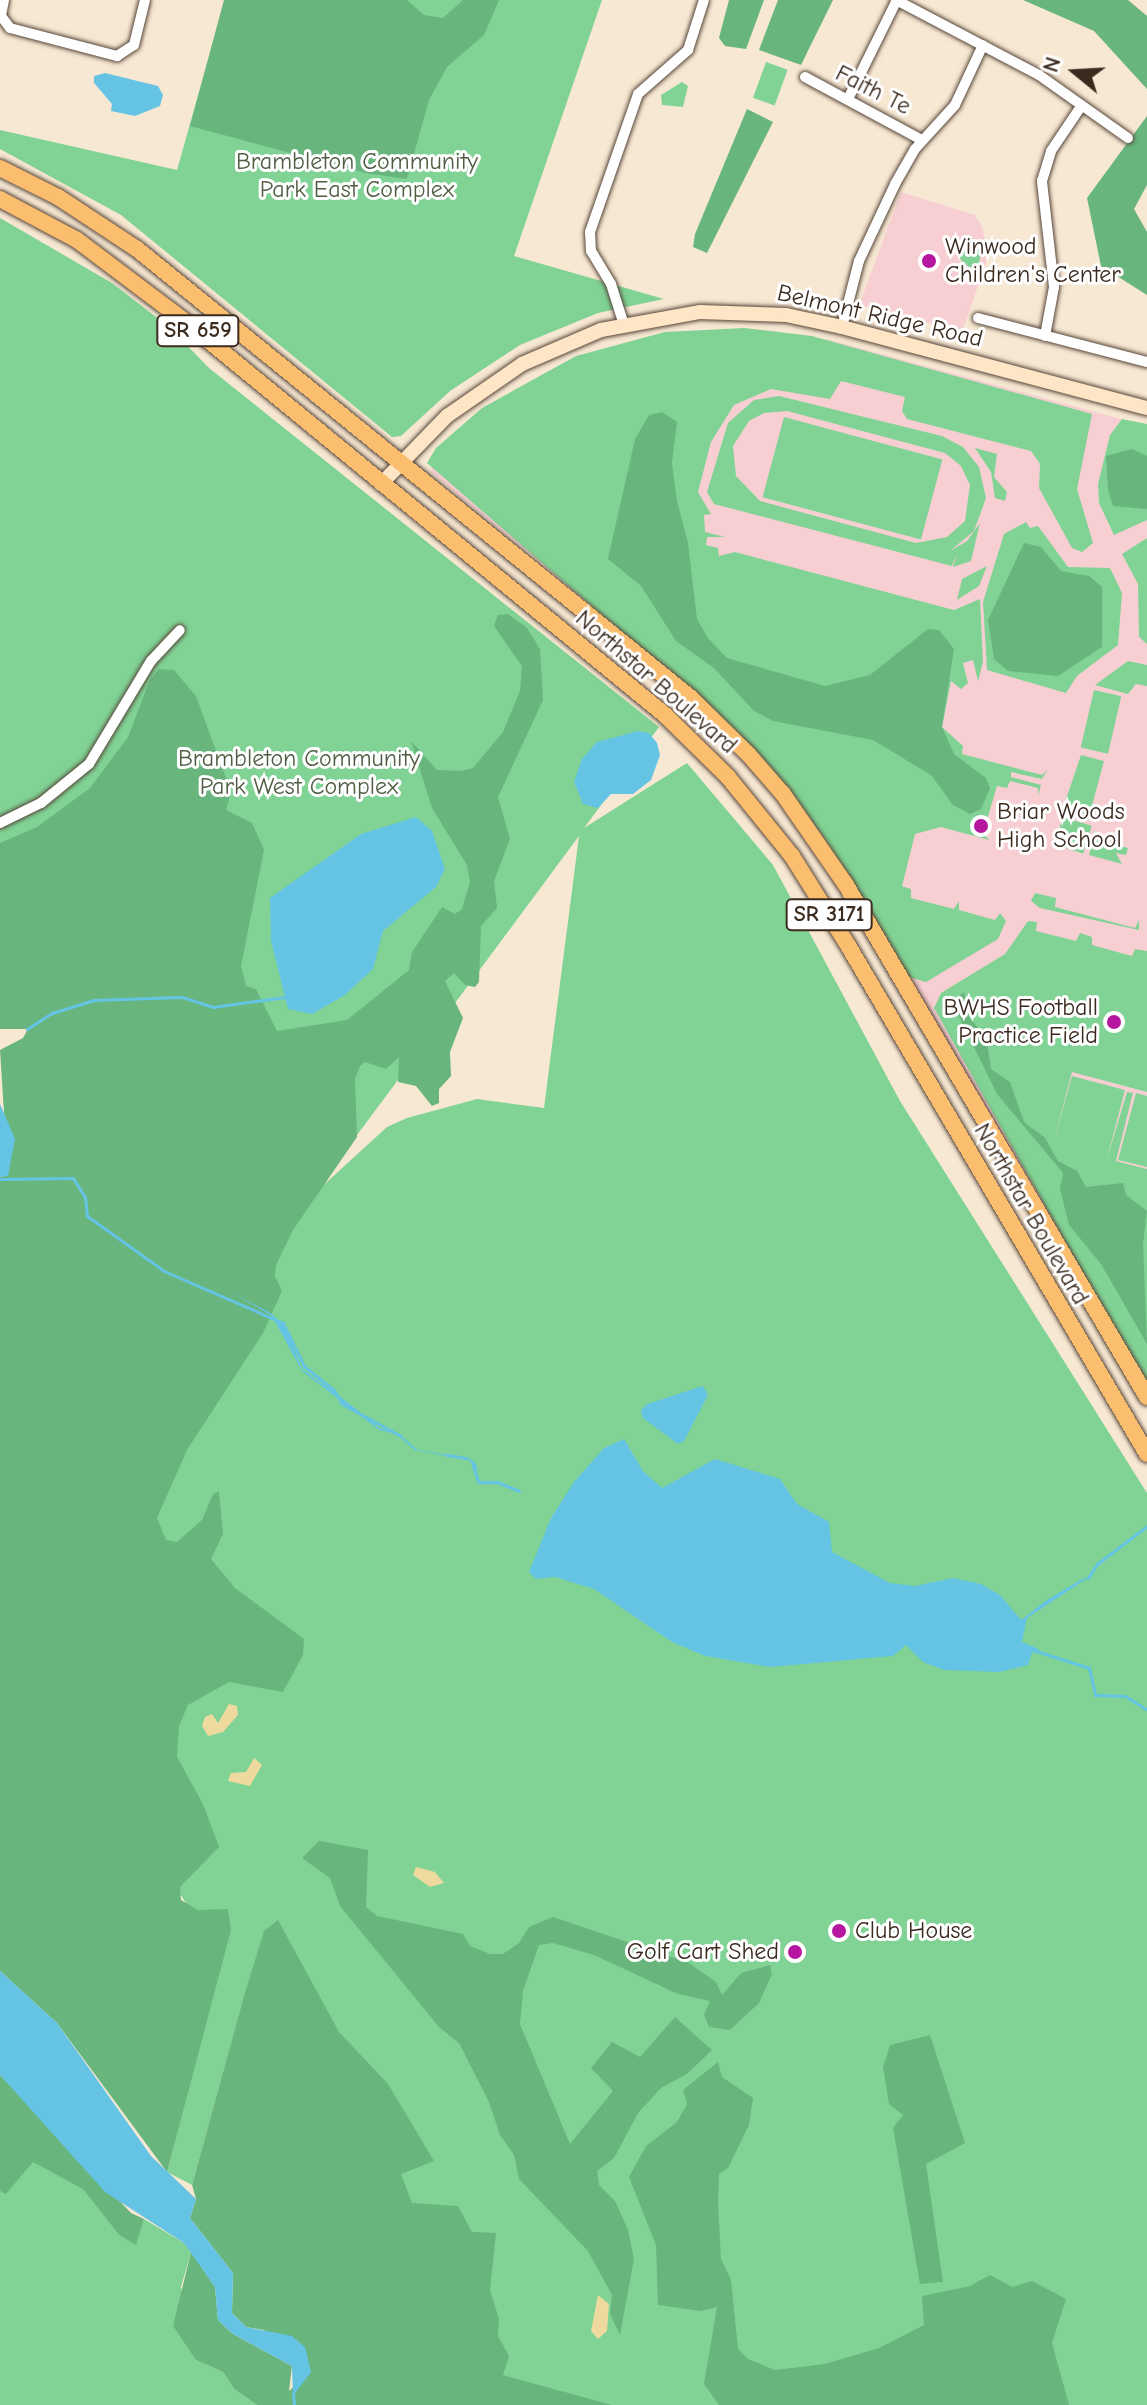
<!DOCTYPE html>
<html>
<head>
<meta charset="utf-8">
<style>
	body { margin:0 }
	#map { position:relative; width:1147px; height:2405px; overflow:hidden; background:#f7e8d3; font-family:"Comic Neue",sans-serif }
	div>[style] { position:absolute }
	[style*='--x'] { left:calc(var(--x)*1px); top:calc(var(--y)*1px); width:calc(var(--w)*1px); rotate:calc(var(--a)*1deg) }
	.built>* { inset:0; background:#f7cfd2 }
	.green>* { inset:0; background:#80d395; transform-origin:0 0 }
	.forest>* { inset:0; background:#68b57e }
	.sand>* { inset:0; background:#eeda9e }
	.water>* { inset:0; background:#65c4e3 }
	.stream>* { height:3px; margin:-1.5px; padding:0 1.5px; transform-origin:1.5px; border-radius:1.5px; background:#65c4e3 }
	.roads { filter:drop-shadow(0 0 2px #574639) drop-shadow(0 0 2px #574639) }
	.minor>* { height:10px; margin:-5px; padding:0 5px; transform-origin:5px; border-radius:5px; background:#fff }
	.secondary>* { height:14px; margin:-7px; padding:0 7px; transform-origin:7px; border-radius:7px; background:#fde5c5 }
	.primary>* { height:16px; margin:-8px; padding:0 8px; transform-origin:8px; border-radius:8px; background:#fbbd6e }
	.dots>* { width:22px; height:22px; translate:-50% -50%; box-sizing:border-box; border:4px solid #fff; border-radius:50% }
	span { translate:-50% -50%; white-space:nowrap; text-align:center; line-height:1.15; -webkit-text-stroke:6px #fff; paint-order:stroke }
	.shield-label span { padding:2px 6px; background:#fff; border:2px solid; border-radius:6px; -webkit-text-stroke-width:0 }
	.shield-label { font-size:22px; color:#3b2a1e; font-weight:700 }
	.street-label { font-size:24px; color:#3b2a1e }
	.park-label { font-size:24px; color:#505d42 }
	.poi-label { font-size:24px; color:#3b2a1e }
	.left { translate:0 -50%; text-align:left }
	.right { translate:-100% -50%; text-align:right }
	.north { position:absolute; left:1035px; top:32px; width:80px; height:80px; -webkit-text-stroke:6px #fff; paint-order:stroke; rotate:288deg; font-size:22px; font-weight:700; line-height:32px; text-align:center; color:#3b2a1e }
	.north::after { content:''; display:block; margin:auto; width:28px; height:36px; background:#3b2a1e; clip-path:polygon(50% 0,100% 100%,50% 72%,0 100%) }
</style>
</head>
<body>
<div id="map">
	<div class="built">
		<div style="clip-path:polygon(901px 192px,975px 215px,983px 229px,987px 260px,962px 332px,859px 305px)"></div>
		<div style="clip-path:polygon(741px 329px,830px 340px,1147px 426px,1147px 1387px,840px 861px,789px 792px,694px 691px,431px 472px,435px 452px)"></div>
	</div>
	<div class="green">
		<div style="clip-path:polygon(225px 0,602px 0,514px 256px,664px 299px,598px 313px,520px 345px,450px 391px,401px 436px,392px 437px,121px 215px,0 149px,0 130px,177px 170px)"></div>
		<div style="left:766px;top:62px;width:23px;height:38px;rotate:20deg"></div>
		<div style="clip-path:polygon(682px 82px,688px 86px,683px 107px,662px 105px,661px 95px)"></div>
		<div style="clip-path:polygon(0 218px,112px 283px,169px 327px,209px 368px,659px 727px,584px 828px,687px 763px,773px 865px,900px 1101px,1147px 1493px,1147px 2405px,472px 2405px,244px 1997px,192px 2185px,167px 2172px,221px 1959px,174px 1884px,118px 1513px,316px 1192px,387px 1127px,407px 1118px,477px 1099px,544px 1108px,579px 836px,219px 1321px,0 1566px,160px 1259px,0 971px)"></div>
		<div style="clip-path:polygon(969px 235px,982px 248px,979px 263px,970px 268px,957px 256px)"></div>
		<div style="clip-path:polygon(744px 328px,812px 336px,1092px 414px,1077px 489px,1093px 543px,1082px 552px,1072px 548px,1039px 488px,1040px 464px,1031px 451px,907px 419px,902px 411px,905px 397px,841px 381px,830px 399px,771px 389px,734px 405px,711px 442px,698px 492px,711px 514px,704px 515px,705px 532px,725px 537px,707px 537px,706px 545px,718px 548px,719px 556px,735px 552px,954px 610px,980px 599px,983px 662px,978px 681px,973px 660px,963px 663px,968px 683px,961px 689px,951px 681px,942px 727px,963px 746px,962px 754px,1042px 775px,1047px 770px,1042px 779px,1011px 772px,1011px 777px,1041px 785px,1038px 796px,1038px 788px,1010px 781px,1007px 788px,997px 786px,983px 833px,989px 840px,941px 827px,915px 834px,902px 886px,911px 889px,911px 898px,954px 909px,959px 901px,959px 910px,995px 920px,1000px 913px,1006px 921px,998px 939px,926px 982px,908px 977px,824px 837px,739px 734px,427px 463px,436px 448px,482px 408px,576px 356px,665px 332px)"></div>
		<div style="clip-path:polygon(evenodd,779px 396px,942px 436px,963px 447px,979px 467px,986px 498px,974px 531px,950px 551px,967px 541px,980px 523px,971px 561px,953px 567px,957px 553px,952px 566px,714px 504px,707px 492px,728px 423px,754px 400px,779px 396px,787px 411px,945px 453px,961px 466px,970px 485px,965px 521px,947px 537px,916px 543px,760px 501px,736px 476px,733px 446px,749px 421px,764px 413px,787px 411px)"></div>
		<div style="left:784px;top:417px;width:164px;height:83px;rotate:15deg"></div>
		<div style="clip-path:polygon(1122px 419px,1147px 424px,1147px 520px,1114px 535px,1099px 503px,1098px 484px,1110px 435px)"></div>
		<div style="clip-path:polygon(975px 448px,997px 454px,994px 477px,1007px 492px,1005px 501px,995px 498px,991px 472px)"></div>
		<div style="clip-path:polygon(1026px 522px,1030px 528px,1038px 526px,1068px 567px,1110px 568px,1122px 593px,1118px 645px,1077px 676px,1066px 693px,987px 670px,983px 602px,1004px 534px)"></div>
		<div style="clip-path:polygon(1147px 538px,1147px 644px,1139px 637px,1138px 584px,1122px 554px)"></div>
		<div style="clip-path:polygon(987px 566px,979px 586px,957px 600px,962px 579px)"></div>
		<div style="clip-path:polygon(1128px 661px,1147px 665px,1147px 686px,1136px 684px,1128px 694px,1095px 685px)"></div>
		<div style="left:1094px;top:690px;width:28px;height:59px;rotate:13deg"></div>
		<div style="clip-path:polygon(1081px 755px,1104px 761px,1089px 817px,1097px 822px,1062px 811px)"></div>
		<div style="left:1063px;top:817px;width:30px;height:29px;rotate:17deg"></div>
		<div style="clip-path:polygon(1095px 830px,1095px 839px,1128px 848px,1126px 855px,1116px 853px,1122px 864px,1089px 855px)"></div>
		<div style="clip-path:polygon(1035px 893px,1056px 898px,1055px 907px,1135px 928px,1139px 920px,1139px 930px,1040px 908px,1031px 901px)"></div>
		<div style="clip-path:polygon(1028px 921px,1037px 922px,1036px 931px,1076px 941px,1080px 933px,1092px 937px,1092px 945px,1132px 956px,1135px 949px,1147px 951px,1147px 1092px,1072px 1072px,1053px 1144px,1072px 1076px,1125px 1090px,1107px 1159px,1127px 1092px,1133px 1093px,1116px 1161px,1147px 1169px,1147px 1387px,934px 1008px,941px 993px,1005px 954px)"></div>
		<div style="clip-path:polygon(1136px 1093px,1147px 1096px,1147px 1167px,1118px 1160px)"></div>
		<div style="clip-path:polygon(33px 2161px,83px 2188px,119px 2235px,135px 2244px,144px 2219px,184px 2243px,191px 2252px,181px 2287px,196px 2360px,223px 2372px,234px 2389px,257px 2405px,0 2405px,0 2191px,6px 2193px)"></div>
	</div>
	<div class="forest">
		<div style="clip-path:polygon(224px 0,407px 0,424px 15px,443px 18px,463px 0,499px 0,484px 35px,447px 67px,429px 100px,407px 179px,365px 173px,190px 126px)"></div>
		<div style="clip-path:polygon(729px 0,764px 0,746px 49px,725px 46px,719px 38px)"></div>
		<div style="clip-path:polygon(778px 0,833px 0,801px 65px,759px 50px)"></div>
		<div style="clip-path:polygon(1023px 0,1128px 0,1147px 16px,1147px 89px,1094px 31px)"></div>
		<div style="clip-path:polygon(747px 109px,773px 122px,707px 253px,693px 247px,695px 234px)"></div>
		<div style="clip-path:polygon(1147px 116px,1147px 185px,1134px 209px,1147px 232px,1147px 295px,1101px 266px,1087px 198px)"></div>
		<div style="clip-path:polygon(662px 412px,677px 422px,672px 463px,677px 501px,688px 543px,697px 619px,708px 638px,727px 658px,825px 686px,870px 675px,928px 629px,939px 630px,954px 649px,942px 727px,954px 754px,986px 778px,990px 789px,981px 809px,970px 814px,953px 805px,931px 775px,873px 740px,773px 721px,754px 711px,714px 668px,676px 641px,641px 586px,608px 559px,635px 439px,649px 415px)"></div>
		<div style="clip-path:polygon(1132px 449px,1147px 456px,1147px 509px,1113px 506px,1108px 490px,1106px 456px)"></div>
		<div style="clip-path:polygon(1024px 543px,1041px 547px,1061px 571px,1089px 576px,1102px 587px,1102px 647px,1058px 676px,1008px 671px,994px 659px,988px 620px)"></div>
		<div style="clip-path:polygon(508px 614px,527px 628px,540px 649px,543px 700px,498px 797px,510px 839px,494px 881px,497px 908px,481px 926px,479px 982px,475px 987px,465px 985px,454px 973px,445px 981px,463px 1018px,450px 1052px,451px 1076px,439px 1089px,439px 1103px,432px 1106px,416px 1086px,398px 1082px,399px 1057px,386px 1069px,365px 1062px,360px 1066px,355px 1079px,357px 1137px,293px 1230px,276px 1265px,275px 1276px,282px 1291px,263px 1333px,187px 1450px,157px 1518px,166px 1540px,177px 1542px,202px 1520px,213px 1494px,219px 1491px,223px 1534px,211px 1559px,235px 1588px,304px 1639px,303px 1655px,283px 1692px,229px 1682px,188px 1705px,179px 1726px,177px 1757px,203px 1804px,219px 1847px,180px 1887px,181px 1900px,198px 1910px,228px 1909px,231px 1930px,167px 2172px,57px 2023px,0 1971px,0 1177px,8px 1175px,0 1050px,23px 1038px,28px 1029px,0 1029px,0 843px,37px 827px,90px 788px,128px 737px,150px 680px,159px 669px,174px 670px,196px 696px,231px 792px,226px 810px,252px 823px,264px 850px,241px 966px,246px 986px,256px 989px,277px 1031px,347px 1020px,409px 970px,412px 952px,442px 907px,455px 914px,462px 909px,470px 882px,467px 865px,432px 808px,411px 741px,437px 770px,461px 771px,473px 768px,503px 732px,520px 691px,522px 666px,494px 626px,498px 615px)"></div>
		<div style="clip-path:polygon(964px 992px,970px 1019px,986px 1036px,991px 1069px,1010px 1082px,1024px 1122px,1045px 1138px,1058px 1161px,1077px 1171px,1086px 1187px,1123px 1183px,1126px 1195px,1147px 1211px,1143px 1244px,1147px 1344px,1101px 1264px,1069px 1225px,1060px 1189px,1063px 1173px,997px 1094px,952px 1002px)"></div>
		<div style="clip-path:polygon(319px 1841px,368px 1850px,366px 1907px,377px 1916px,463px 1934px,470px 1946px,490px 1954px,503px 1954px,519px 1943px,529px 1927px,553px 1917px,689px 1963px,716px 1982px,722px 1995px,741px 1973px,770px 1965px,772px 1974px,759px 2003px,730px 2030px,709px 2027px,704px 2014px,710px 2001px,678px 1994px,594px 1955px,553px 1943px,539px 1945px,523px 1991px,520px 2024px,570px 2144px,613px 2091px,591px 2068px,612px 2042px,640px 2057px,675px 2017px,712px 2050px,687px 2074px,661px 2088px,638px 2113px,614px 2158px,597px 2171px,599px 2185px,615px 2201px,628px 2230px,634px 2259px,620px 2335px,610px 2314px,612px 2295px,588px 2251px,519px 2179px,514px 2155px,500px 2135px,489px 2102px,459px 2043px,439px 2027px,340px 1906px,330px 1878px,302px 1858px)"></div>
		<div style="clip-path:polygon(278px 1920px,339px 2032px,388px 2084px,434px 2161px,401px 2174px,412px 2203px,458px 2206px,472px 2232px,496px 2233px,490px 2290px,499px 2319px,498px 2336px,509px 2356px,503px 2375px,612px 2405px,257px 2405px,234px 2389px,223px 2372px,196px 2360px,173px 2326px,191px 2252px,215px 2287px,218px 2320px,233px 2334px,292px 2366px,289px 2391px,310px 2372px,264px 2330px,246px 2327px,232px 2313px,233px 2273px,190px 2218px,196px 2199px,192px 2185px,244px 1996px,264px 1931px)"></div>
		<div style="clip-path:polygon(930px 2035px,965px 2143px,926px 2164px,943px 2282px,920px 2284px,893px 2128px,903px 2115px,889px 2104px,883px 2067px,890px 2045px)"></div>
		<div style="clip-path:polygon(718px 2062px,722px 2077px,753px 2098px,749px 2125px,728px 2168px,719px 2174px,718px 2204px,721px 2259px,731px 2280px,738px 2349px,748px 2359px,775px 2370px,825px 2364px,879px 2348px,924px 2325px,922px 2296px,970px 2286px,990px 2275px,1012px 2287px,1032px 2281px,1066px 2299px,1052px 2343px,1069px 2405px,719px 2405px,704px 2384px,717px 2307px,701px 2311px,658px 2305px,656px 2245px,629px 2177px,646px 2146px,677px 2122px,687px 2104px,683px 2090px)"></div>
		<div style="clip-path:polygon(0 2075px,131px 2213px,144px 2219px,136px 2245px,119px 2235px,83px 2189px,33px 2162px,6px 2194px,0 2191px)"></div>
	</div>
	<div class="sand">
		<div style="clip-path:polygon(229px 1704px,237px 1706px,238px 1715px,223px 1732px,208px 1736px,202px 1726px,205px 1717px,212px 1714px,218px 1723px)"></div>
		<div style="clip-path:polygon(254px 1758px,262px 1765px,250px 1786px,228px 1781px,231px 1773px,246px 1772px)"></div>
		<div style="clip-path:polygon(416px 1867px,435px 1872px,444px 1883px,430px 1887px,413px 1875px)"></div>
		<div style="clip-path:polygon(598px 2295px,609px 2304px,607px 2331px,598px 2339px,591px 2331px)"></div>
	</div>
	<div class="water">
		<div style="clip-path:polygon(105px 73px,158px 86px,163px 95px,160px 106px,135px 116px,111px 111px,112px 104px,94px 83px,94px 76px)"></div>
		<div style="clip-path:polygon(638px 731px,649px 733px,657px 743px,660px 755px,651px 780px,633px 794px,611px 794px,598px 808px,583px 804px,574px 782px,582px 759px,597px 742px)"></div>
		<div style="clip-path:polygon(416px 817px,432px 831px,445px 869px,436px 887px,383px 931px,373px 969px,345px 995px,312px 1014px,288px 1009px,271px 941px,270px 898px,361px 834px)"></div>
		<div style="clip-path:polygon(0 1104px,15px 1139px,8px 1176px,0 1177px)"></div>
		<div style="clip-path:polygon(229px 1291px,272px 1314px,285px 1328px,302px 1369px,355px 1408px,379px 1428px,400px 1435px,418px 1450px,469px 1458px,476px 1464px,478px 1471px,469px 1460px,415px 1450px,396px 1434px,379px 1430px,302px 1371px,272px 1316px)"></div>
		<div style="clip-path:polygon(703px 1386px,708px 1395px,684px 1441px,678px 1444px,643px 1418px,641px 1410px,647px 1404px)"></div>
		<div style="clip-path:polygon(624px 1439px,643px 1471px,662px 1488px,715px 1459px,780px 1479px,797px 1504px,829px 1522px,832px 1552px,890px 1583px,915px 1586px,953px 1578px,981px 1584px,1000px 1595px,1021px 1620px,1047px 1600px,1082px 1579px,1089px 1577px,1027px 1618px,1022px 1642px,1039px 1649px,1032px 1653px,1028px 1665px,999px 1672px,944px 1670px,923px 1662px,906px 1645px,893px 1656px,770px 1667px,705px 1656px,672px 1642px,594px 1589px,555px 1577px,536px 1579px,529px 1572px,551px 1518px,574px 1482px,604px 1448px)"></div>
		<div style="clip-path:polygon(0 1971px,57px 2023px,151px 2156px,196px 2199px,190px 2218px,233px 2273px,232px 2313px,246px 2327px,292px 2336px,305px 2347px,311px 2372px,293px 2396px,292px 2366px,233px 2334px,218px 2320px,215px 2287px,184px 2243px,105px 2192px,0 2075px)"></div>
	</div>
	<div class="stream">
		<div style="--x:182;--y:997;--w:33;--a:18"></div>
		<div style="--x:213;--y:1007;--w:73;--a:-7.9"></div>
		<div style="--x:27;--y:1029;--w:30;--a:-33"></div>
		<div style="--x:52;--y:1013;--w:44;--a:-17.2"></div>
		<div style="--x:94;--y:1000;--w:86;--a:-2"></div>
		<div style="--x:0;--y:1179;--w:73;--a:-0.8"></div>
		<div style="--x:73;--y:1178;--w:22;--a:58"></div>
		<div style="--x:85;--y:1197;--w:19;--a:84"></div>
		<div style="--x:87;--y:1216;--w:95;--a:35.5"></div>
		<div style="--x:164;--y:1271;--w:130;--a:23.6"></div>
		<div style="--x:283;--y:1323;--w:48;--a:64"></div>
		<div style="--x:304;--y:1366;--w:38;--a:39"></div>
		<div style="--x:334;--y:1390;--w:16;--a:60"></div>
		<div style="--x:342;--y:1404;--w:67;--a:28.5"></div>
		<div style="--x:447;--y:1455;--w:19;--a:9"></div>
		<div style="--x:472;--y:1462;--w:21;--a:73"></div>
		<div style="--x:478;--y:1482;--w:19;--a:0"></div>
		<div style="--x:497;--y:1482;--w:24;--a:22"></div>
		<div style="--x:1088;--y:1578;--w:17;--a:-57"></div>
		<div style="--x:1097;--y:1564;--w:63;--a:-37.2"></div>
		<div style="--x:1033;--y:1650;--w:59;--a:17.8"></div>
		<div style="--x:1089;--y:1668;--w:28;--a:77"></div>
		<div style="--x:1095;--y:1695;--w:30;--a:2"></div>
		<div style="--x:1125;--y:1696;--w:26;--a:32"></div>
		<div style="--x:293;--y:2393;--w:12;--a:85"></div>
	</div>
	<div class="roads">
		<div class="minor">
			<div style="--x:4;--y:0;--w:16;--a:101"></div>
			<div style="--x:1;--y:16;--w:15;--a:53"></div>
			<div style="--x:10;--y:28;--w:111;--a:14.7"></div>
			<div style="--x:117;--y:56;--w:20;--a:-33"></div>
			<div style="--x:134;--y:45;--w:46;--a:-76.3"></div>
			<div style="--x:896;--y:0;--w:161;--a:27.7"></div>
			<div style="--x:1039;--y:75;--w:109;--a:35.3"></div>
			<div style="--x:805;--y:77;--w:133;--a:28.3"></div>
			<div style="--x:848;--y:99;--w:110;--a:-63.7"></div>
			<div style="--x:978;--y:318;--w:175;--a:14.6"></div>
			<div style="--x:624;--y:325;--w:43;--a:-107.6"></div>
			<div style="--x:611;--y:284;--w:39;--a:-121"></div>
			<div style="--x:591;--y:251;--w:19;--a:-93"></div>
			<div style="--x:590;--y:232;--w:146;--a:-70.8"></div>
			<div style="--x:638;--y:94;--w:67;--a:-41.3"></div>
			<div style="--x:688;--y:50;--w:52;--a:-72.3"></div>
			<div style="--x:842;--y:327;--w:68;--a:-75.6"></div>
			<div style="--x:859;--y:261;--w:85;--a:-64.9"></div>
			<div style="--x:895;--y:184;--w:40;--a:-60.3"></div>
			<div style="--x:915;--y:149;--w:59;--a:-47.7"></div>
			<div style="--x:955;--y:105;--w:66;--a:-65"></div>
			<div style="--x:1045;--y:336;--w:50;--a:-79.6"></div>
			<div style="--x:1054;--y:287;--w:107;--a:-96.5"></div>
			<div style="--x:1042;--y:181;--w:31;--a:-73"></div>
			<div style="--x:1051;--y:151;--w:55;--a:-56"></div>
			<div style="--x:0;--y:823;--w:46;--a:-26"></div>
			<div style="--x:41;--y:803;--w:62;--a:-39.1"></div>
			<div style="--x:89;--y:764;--w:120;--a:-59"></div>
			<div style="--x:151;--y:661;--w:42;--a:-46.9"></div>
		</div>
		<div class="secondary">
			<div style="--x:381;--y:484;--w:95;--a:-45.9"></div>
			<div style="--x:447;--y:416;--w:91;--a:-34.7"></div>
			<div style="--x:522;--y:364;--w:86;--a:-23.3"></div>
			<div style="--x:601;--y:330;--w:101;--a:-10.3"></div>
			<div style="--x:700;--y:312;--w:86;--a:2"></div>
			<div style="--x:786;--y:315;--w:57;--a:12.1"></div>
			<div style="--x:842;--y:327;--w:316;--a:14.9"></div>
		</div>
		<div class="primary">
			<div style="--x:0;--y:168;--w:65;--a:26.6"></div>
			<div style="--x:58;--y:197;--w:95;--a:33.4"></div>
			<div style="--x:137;--y:249;--w:713;--a:39.02"></div>
			<div style="--x:691;--y:698;--w:81;--a:44.5"></div>
			<div style="--x:749;--y:755;--w:52;--a:48.9"></div>
			<div style="--x:783;--y:794;--w:111;--a:55.3"></div>
			<div style="--x:846;--y:885;--w:594;--a:59.55"></div>
			<div style="--x:0;--y:199;--w:87;--a:28"></div>
			<div style="--x:77;--y:240;--w:136;--a:37"></div>
			<div style="--x:186;--y:322;--w:620;--a:39.37"></div>
			<div style="--x:665;--y:715;--w:88;--a:44.5"></div>
			<div style="--x:728;--y:777;--w:102;--a:51"></div>
			<div style="--x:792;--y:856;--w:107;--a:57.9"></div>
			<div style="--x:849;--y:947;--w:588;--a:59.55"></div>
		</div>
	</div>
	<div class="dots">
		<div style="left:929px;top:261px;background:#b5179e"></div>
		<div style="left:981px;top:826px;background:#b5179e"></div>
		<div style="left:1114px;top:1022px;background:#b5179e"></div>
		<div style="left:839px;top:1931px;background:#b5179e"></div>
		<div style="left:795px;top:1952px;background:#b5179e"></div>
	</div>
	<div class="shield-label">
		<span style="left:198px;top:331px">SR 659</span>
		<span style="left:829px;top:915px">SR 3171</span>
	</div>
	<div class="street-label">
		<span style="left:873px;top:90px;rotate:27deg">Faith Te</span>
		<span style="left:880px;top:316px;rotate:13deg">Belmont Ridge Road</span>
		<span style="left:656px;top:682px;rotate:41deg">Northstar Boulevard</span>
		<span style="left:1031px;top:1214px;rotate:60deg">Northstar Boulevard</span>
	</div>
	<div class="park-label">
		<span style="left:357px;top:176px">Brambleton Community<br>Park East Complex</span>
		<span style="left:299px;top:773px">Brambleton Community<br>Park West Complex</span>
	</div>
	<div class="poi-label">
		<span class="left" style="left:945px;top:261px">Winwood<br>Children's Center</span>
		<span class="left" style="left:997px;top:826px">Briar Woods<br>High School</span>
		<span class="right" style="left:1098px;top:1022px">BWHS Football<br>Practice Field</span>
		<span class="left" style="left:855px;top:1931px">Club House</span>
		<span class="right" style="left:779px;top:1952px">Golf Cart Shed</span>
	</div>
	<div class="north">N</div>
</div>
</body>
</html>
